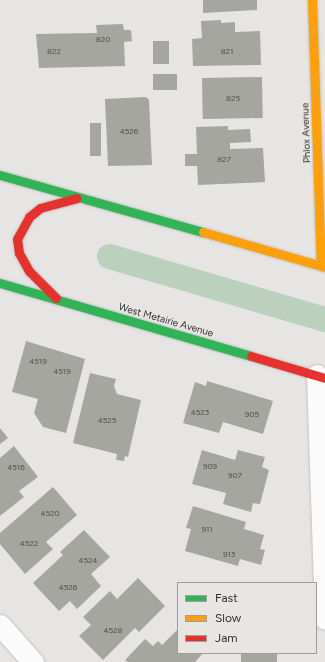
<!DOCTYPE html>
<html>
<head>
<meta charset="utf-8">
<style>
	body { margin:0 }
	#map { position:relative; width:325px; height:662px; overflow:hidden; background:#e6e5e4; font-family:Figtree,sans-serif }
	div>[style] { position:absolute }
	[style*='--x'] { left:calc(var(--x)*1px); top:calc(var(--y)*1px); width:calc(var(--w)*1px); rotate:calc(var(--a)*1deg) }
	.canal>* { height:25px; margin:-12.5px; padding:0 12.5px; transform-origin:12.5px; border-radius:12.5px; background:#bbd1bd }
	.building>* { inset:0; background:#a5a69f; transform-origin:0 0 }
	.roads { filter:drop-shadow(0 0 1px #c2c1c0) drop-shadow(0 0 1px #c2c1c0) }
	.street>* { height:21px; margin:-10.5px; padding:0 10.5px; transform-origin:10.5px; border-radius:10.5px; background:#fbfbfb }
	.fast>* { height:9px; margin:-4.5px; padding:0 4.5px; transform-origin:4.5px; border-radius:4.5px; background:#30b455 }
	.slow>* { height:9px; margin:-4.5px; padding:0 4.5px; transform-origin:4.5px; border-radius:4.5px; background:#ff9f0a }
	.jam>* { height:9px; margin:-4.5px; padding:0 4.5px; transform-origin:4.5px; border-radius:4.5px; background:#e5322d }
	span { translate:-50% -50%; white-space:nowrap; text-align:center; line-height:1.15; -webkit-text-stroke:3px #e7e6e3; paint-order:stroke }
	.number-label { font-size:8px; color:#4e4e4b }
	.number-label span { -webkit-text-stroke-width:0 }
	.street-label { font-size:10px; color:#31302f }
	.legend { position:absolute; left:177px; top:582px; width:140px; height:72px; box-sizing:border-box; background:#e7e6e3; border:1px solid #9e9d9b; margin:0; padding:5px 7px; list-style:none; font-size:12px; color:#31302f }
	.legend li { display:flex; align-items:center; gap:8px; height:20px }
	.legend b { width:20px; border:1px solid #9e9d9b }
</style>
</head>
<body>
<div id="map">
	<div class="canal">
		<div style="--x:109;--y:256;--w:225;--a:16.3"></div>
	</div>
	<div class="building">
		<div style="clip-path:polygon(203px 0,257px 0,257px 10px,203px 13px)"></div>
		<div style="clip-path:polygon(221px 20px,221px 23px,235px 22px,235px 32px,260px 31px,261px 65px,193px 66px,192px 39px,202px 38px,201px 21px)"></div>
		<div style="clip-path:polygon(123px 24px,124px 30px,131px 30px,132px 41px,124px 42px,125px 66px,39px 68px,36px 34px,97px 33px,96px 25px)"></div>
		<div style="left:153px;top:41px;width:16px;height:23px"></div>
		<div style="left:153px;top:74px;width:24px;height:16px"></div>
		<div style="left:262px;top:77px;width:41px;height:60px;rotate:89deg"></div>
		<div style="clip-path:polygon(146px 97px,149px 100px,152px 165px,108px 166px,105px 99px)"></div>
		<div style="left:90px;top:123px;width:11px;height:33px"></div>
		<div style="clip-path:polygon(228px 126px,228px 130px,250px 129px,251px 142px,230px 143px,230px 149px,263px 148px,265px 182px,198px 185px,197px 166px,185px 166px,185px 154px,197px 154px,196px 127px)"></div>
		<div style="clip-path:polygon(26px 341px,85px 359px,66px 433px,43px 427px,34px 413px,38px 399px,12px 392px)"></div>
		<div style="clip-path:polygon(90px 373px,116px 379px,114px 386px,117px 394px,141px 400px,128px 457px,125px 456px,124px 461px,116px 460px,117px 454px,73px 443px)"></div>
		<div style="clip-path:polygon(207px 381px,273px 401px,263px 434px,223px 422px,219px 433px,183px 423px,195px 382px,206px 386px)"></div>
		<div style="clip-path:polygon(0 428px,8px 438px,0 444px)"></div>
		<div style="clip-path:polygon(14px 446px,38px 477px,19px 491px,24px 497px,0 516px,0 458px)"></div>
		<div style="clip-path:polygon(202px 450px,235px 460px,238px 450px,265px 457px,262px 467px,269px 470px,260px 504px,253px 503px,251px 512px,223px 504px,226px 493px,192px 484px)"></div>
		<div style="clip-path:polygon(53px 487px,77px 515px,46px 542px,53px 549px,25px 574px,0 544px,0 533px)"></div>
		<div style="clip-path:polygon(193px 506px,246px 522px,244px 529px,264px 535px,260px 549px,265px 550px,261px 565px,240px 559px,238px 566px,185px 551px,191px 529px,186px 528px)"></div>
		<div style="clip-path:polygon(84px 530px,110px 557px,91px 574px,101px 586px,77px 609px,70px 601px,59px 611px,33px 583px,63px 555px,60px 552px)"></div>
		<div style="clip-path:polygon(138px 578px,165px 606px,139px 632px,135px 628px,103px 660px,79px 636px,91px 625px,83px 617px,110px 591px,117px 599px)"></div>
		<div style="clip-path:polygon(178px 629px,178px 653px,203px 653px,195px 662px,128px 662px,125px 660px,145px 639px,153px 646px,158px 641px,162px 645px)"></div>
		<div style="left:241px;top:653px;width:36px;height:9px"></div>
	</div>
	<div class="roads">
		<div class="street">
			<div style="--x:317;--y:375;--w:244;--a:88.1"></div>
			<div style="--x:0;--y:625;--w:50;--a:48.3"></div>
		</div>
		<div class="fast">
			<div style="--x:0;--y:175;--w:211;--a:15.7"></div>
			<div style="--x:0;--y:283;--w:261;--a:16.2"></div>
		</div>
		<div class="slow">
			<div style="--x:312;--y:0;--w:266;--a:88.1"></div>
			<div style="--x:203;--y:232;--w:127;--a:16"></div>
		</div>
		<div class="jam">
			<div style="--x:56;--y:298;--w:38;--a:-135"></div>
			<div style="--x:29;--y:271;--w:21;--a:-119"></div>
			<div style="--x:19;--y:253;--w:14;--a:-98"></div>
			<div style="--x:17;--y:239;--w:25;--a:-61"></div>
			<div style="--x:29;--y:217;--w:14;--a:-39"></div>
			<div style="--x:40;--y:208;--w:38;--a:-15"></div>
			<div style="--x:251;--y:356;--w:77;--a:16.6"></div>
		</div>
	</div>
	<div class="number-label">
		<span style="left:103px;top:40px">820</span>
		<span style="left:54px;top:52px">822</span>
		<span style="left:227px;top:52px">821</span>
		<span style="left:233px;top:99px">825</span>
		<span style="left:129px;top:132px">4526</span>
		<span style="left:224px;top:160px">827</span>
		<span style="left:38px;top:362px">4519</span>
		<span style="left:62px;top:372px">4519</span>
		<span style="left:200px;top:413px">4523</span>
		<span style="left:252px;top:415px">905</span>
		<span style="left:107px;top:421px">4525</span>
		<span style="left:210px;top:467px">909</span>
		<span style="left:16px;top:468px">4516</span>
		<span style="left:235px;top:476px">907</span>
		<span style="left:50px;top:514px">4520</span>
		<span style="left:207px;top:530px">911</span>
		<span style="left:29px;top:544px">4522</span>
		<span style="left:229px;top:555px">913</span>
		<span style="left:88px;top:561px">4524</span>
		<span style="left:68px;top:588px">4526</span>
		<span style="left:113px;top:631px">4528</span>
	</div>
	<div class="street-label">
		<span style="left:306px;top:133px;rotate:-92deg">Phlox Avenue</span>
		<span style="left:166px;top:320px;rotate:16deg">West Metairie Avenue</span>
	</div>
	<ul class="legend">
	<li><b style="height:5px;background:#30b455"></b>Fast</li>
	<li><b style="height:5px;background:#ff9f0a"></b>Slow</li>
	<li><b style="height:5px;background:#e5322d"></b>Jam</li>
	</ul>
</div>
</body>
</html>
